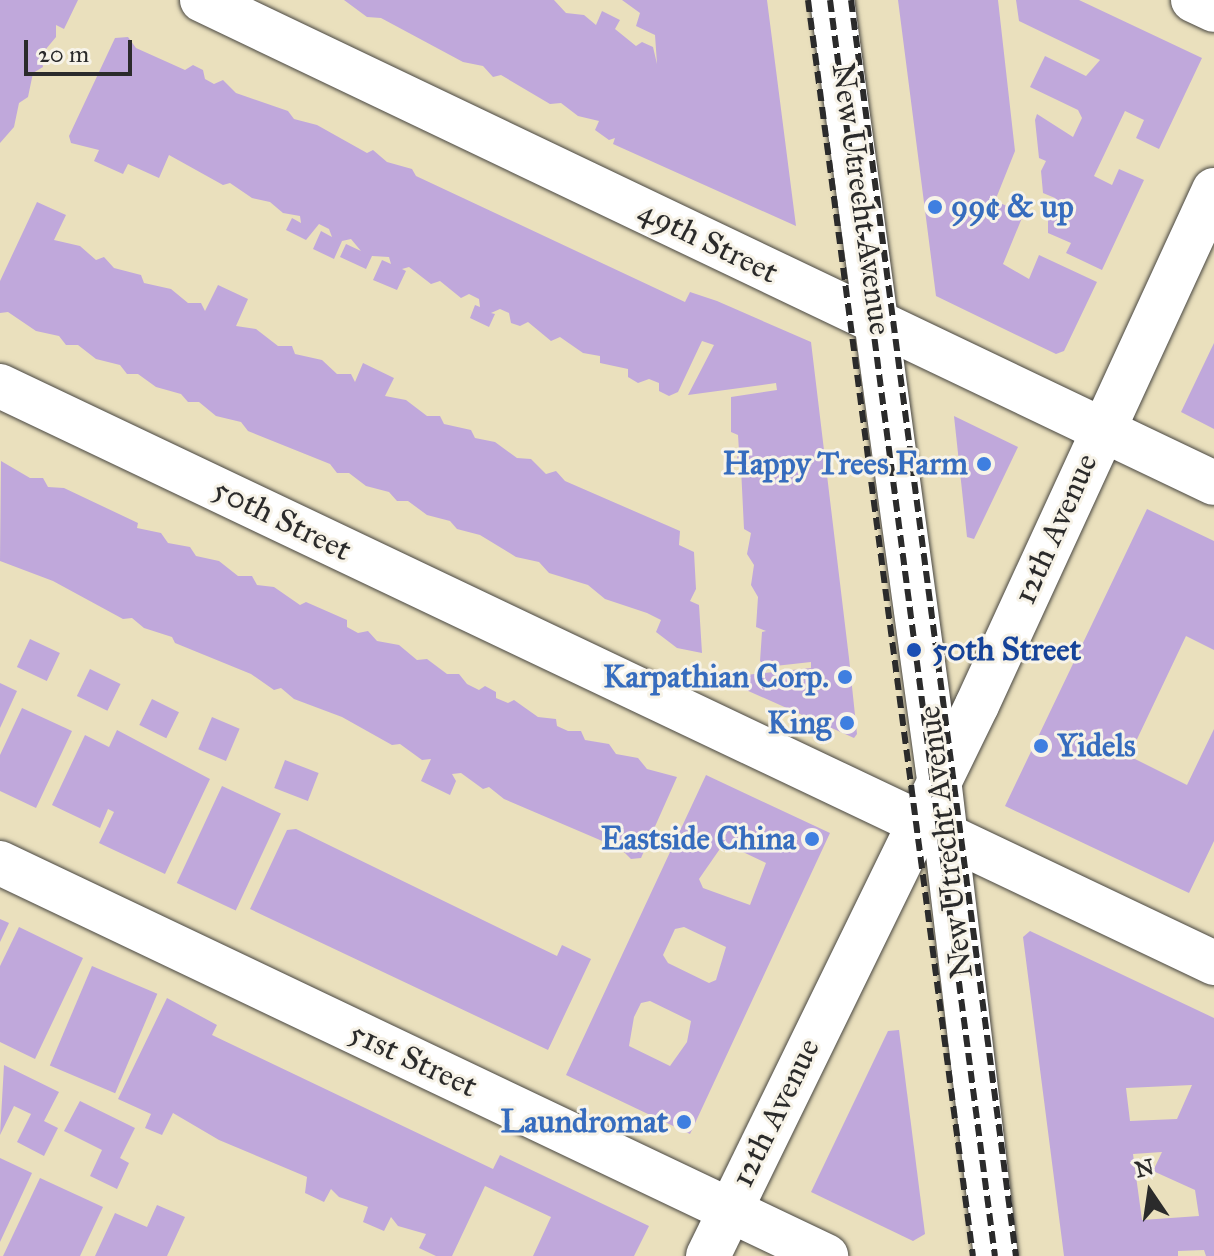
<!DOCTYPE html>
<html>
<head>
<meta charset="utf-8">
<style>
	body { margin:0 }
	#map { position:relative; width:1214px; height:1256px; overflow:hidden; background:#eae0bd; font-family:"IM FELL Great Primer",serif }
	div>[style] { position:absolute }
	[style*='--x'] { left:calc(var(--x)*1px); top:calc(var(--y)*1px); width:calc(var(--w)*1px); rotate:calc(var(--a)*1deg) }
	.building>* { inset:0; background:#c0a8db; transform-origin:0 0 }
	.roads { filter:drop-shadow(0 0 2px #484641) drop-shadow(0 0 2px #484641) }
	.minor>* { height:44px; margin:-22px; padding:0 22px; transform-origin:22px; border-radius:22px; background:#fff }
	.tertiary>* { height:44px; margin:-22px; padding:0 22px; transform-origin:22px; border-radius:22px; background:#fff }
	.rail>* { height:6px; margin-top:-3px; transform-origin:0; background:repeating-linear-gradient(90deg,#2b2b2b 0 12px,transparent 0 18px) }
	.dots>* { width:22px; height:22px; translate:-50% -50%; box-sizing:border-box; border:4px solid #f7f3e8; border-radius:50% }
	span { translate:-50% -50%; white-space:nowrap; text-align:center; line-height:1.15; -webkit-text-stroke:6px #f7f3e8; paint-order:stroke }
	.street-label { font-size:32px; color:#2b2b2b }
	.shop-label { font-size:32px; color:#366cbe; font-weight:700 }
	.left { translate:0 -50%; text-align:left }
	.right { translate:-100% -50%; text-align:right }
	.transit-label { font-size:32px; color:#164399; font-weight:700 }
	.north { position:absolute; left:1110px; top:1152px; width:80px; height:80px; -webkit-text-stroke:6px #f7f3e8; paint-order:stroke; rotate:347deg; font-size:22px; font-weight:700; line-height:32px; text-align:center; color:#2b2b2b }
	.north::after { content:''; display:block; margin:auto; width:28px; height:36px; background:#2b2b2b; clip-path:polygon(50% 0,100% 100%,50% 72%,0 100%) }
	.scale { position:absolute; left:24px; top:40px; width:108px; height:36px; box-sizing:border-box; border:4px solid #2b2b2b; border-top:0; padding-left:10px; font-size:24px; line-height:28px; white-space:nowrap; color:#2b2b2b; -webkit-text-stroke:6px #f7f3e8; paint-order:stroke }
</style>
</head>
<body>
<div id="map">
	<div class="building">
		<div style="clip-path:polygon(0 0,78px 0,64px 29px,56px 25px,56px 37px,41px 55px,43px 67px,33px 73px,28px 97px,19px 103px,14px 127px,0 143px)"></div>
		<div style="clip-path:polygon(344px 0,554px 0,566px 13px,584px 15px,596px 25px,602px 11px,620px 20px,615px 29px,636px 46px,642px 42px,653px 47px,657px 64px,655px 35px,636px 26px,640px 13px,622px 0,767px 0,796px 226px,613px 144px,615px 138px,609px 140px,595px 130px,599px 121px,578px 116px,561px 103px,550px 104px,501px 75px,493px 77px,483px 66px,463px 62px,381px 18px,367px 17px)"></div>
		<div style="clip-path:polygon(898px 0,998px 0,1015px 151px,995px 201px,1024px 213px,1003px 264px,1029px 279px,1039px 255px,1097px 282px,1064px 351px,1056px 354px,936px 296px)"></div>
		<div style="clip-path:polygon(1016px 0,1079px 0,1202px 58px,1159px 149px,1136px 138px,1144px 120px,1125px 111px,1094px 176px,1112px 185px,1119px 169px,1144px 180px,1102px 270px,1066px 253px,1071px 243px,1048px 233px,1048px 215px,1055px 198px,1043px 193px,1041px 171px,1046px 161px,1039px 158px,1035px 120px,1037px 114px,1073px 137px,1082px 118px,1078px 110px,1030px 87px,1045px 56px,1086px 76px,1100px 60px,1019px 21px)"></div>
		<div style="clip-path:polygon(128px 37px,136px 48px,185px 70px,193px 65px,203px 70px,205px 79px,214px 84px,223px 80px,236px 93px,288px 111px,294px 119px,317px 125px,367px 153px,373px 150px,387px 162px,412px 169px,416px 176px,685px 302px,690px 292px,717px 301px,811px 342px,849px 658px,857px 734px,854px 738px,737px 686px,736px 676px,811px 668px,811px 662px,766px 667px,760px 661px,762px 632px,766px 631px,756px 627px,758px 597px,751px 585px,754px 565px,747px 554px,751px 533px,744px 529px,741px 468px,735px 465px,739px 451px,738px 435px,731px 432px,731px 397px,777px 390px,776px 383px,688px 395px,714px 345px,702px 341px,678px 392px,669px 396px,659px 391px,659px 383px,649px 379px,638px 383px,628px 377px,628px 369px,600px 363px,600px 356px,583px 353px,560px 337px,551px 341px,528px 322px,520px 326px,511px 323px,509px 313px,500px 309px,491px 313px,495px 314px,489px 327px,470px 318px,475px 305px,480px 307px,479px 299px,469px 294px,461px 298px,440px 281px,431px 284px,409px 267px,402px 269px,406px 271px,397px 290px,373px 280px,382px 260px,391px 264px,389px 257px,372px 256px,366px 269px,340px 257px,346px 244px,361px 251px,351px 239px,342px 241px,334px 259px,313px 249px,321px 231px,332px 237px,329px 229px,319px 224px,306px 240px,286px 230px,292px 218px,301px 223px,300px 216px,283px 213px,270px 202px,252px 198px,230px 183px,223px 185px,169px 155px,159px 178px,128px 164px,123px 174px,94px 161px,99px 150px,71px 143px,69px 136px,115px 38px)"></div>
		<div style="clip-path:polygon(37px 202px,66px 215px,54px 240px,80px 246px,96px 260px,104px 257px,114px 268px,141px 275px,144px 283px,171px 289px,188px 303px,201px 303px,205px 311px,218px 285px,248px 299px,236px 326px,256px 329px,278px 346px,292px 346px,295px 354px,322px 360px,337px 374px,351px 374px,355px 382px,363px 363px,394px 378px,385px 396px,406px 400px,427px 416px,440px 416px,444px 424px,471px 430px,475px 438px,495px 442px,517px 458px,531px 459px,546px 474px,556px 471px,565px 481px,680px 531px,679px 545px,694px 552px,696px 589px,690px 601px,699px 605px,702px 653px,677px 648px,656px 632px,661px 620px,647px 613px,605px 599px,588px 585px,549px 573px,539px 562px,516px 557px,480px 535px,457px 529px,450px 521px,427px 515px,408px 501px,397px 501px,389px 492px,366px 486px,349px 473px,337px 473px,330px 464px,248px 431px,241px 422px,216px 416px,199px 402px,188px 402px,181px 394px,156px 387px,138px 374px,127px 374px,120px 365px,96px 359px,78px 345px,66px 345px,59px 336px,36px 331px,8px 312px,0 313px,0 281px)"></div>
		<div style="clip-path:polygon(1214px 343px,1214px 429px,1181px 412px)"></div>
		<div style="clip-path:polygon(954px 416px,1018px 447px,974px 539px,967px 537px)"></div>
		<div style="clip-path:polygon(1px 461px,30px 478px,43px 478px,48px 487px,64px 488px,138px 523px,137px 528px,161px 533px,168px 543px,190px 547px,196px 556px,219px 561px,238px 576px,252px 576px,257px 585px,274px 587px,300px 605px,306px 602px,347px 620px,347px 627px,358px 633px,368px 631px,377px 641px,399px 645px,417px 660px,427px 659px,447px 674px,459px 674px,467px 684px,479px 690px,485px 686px,496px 692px,496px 698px,508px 703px,514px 700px,538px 717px,556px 719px,557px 726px,568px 731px,581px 731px,585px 740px,609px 744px,616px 754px,638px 758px,647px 769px,677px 777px,641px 858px,631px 859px,621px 849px,504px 799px,489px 787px,483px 789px,461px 773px,452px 774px,456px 781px,450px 795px,421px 781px,431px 759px,422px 760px,400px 744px,392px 745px,342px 717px,294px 699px,281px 688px,274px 690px,251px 674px,175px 643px,172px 637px,144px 628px,132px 618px,123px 619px,53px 581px,0 561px)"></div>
		<div style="clip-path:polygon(1147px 509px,1214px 541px,1214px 650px,1186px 636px,1129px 756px,1187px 785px,1214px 729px,1214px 841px,1189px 893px,1005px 806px)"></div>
		<div style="left:30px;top:639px;width:33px;height:31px;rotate:25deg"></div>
		<div style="left:90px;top:669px;width:34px;height:30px;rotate:26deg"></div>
		<div style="clip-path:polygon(0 683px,17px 691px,0 728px)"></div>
		<div style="left:152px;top:699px;width:30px;height:29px;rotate:26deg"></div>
		<div style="clip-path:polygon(22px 708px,72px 731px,36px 808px,0 791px,0 755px)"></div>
		<div style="left:212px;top:717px;width:30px;height:35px;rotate:23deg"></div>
		<div style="clip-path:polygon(117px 730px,210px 779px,165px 874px,99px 843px,114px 812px,108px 809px,100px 828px,52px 805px,85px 735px,109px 747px)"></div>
		<div style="left:285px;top:760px;width:36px;height:30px;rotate:21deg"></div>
		<div style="clip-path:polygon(evenodd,706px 775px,830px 833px,690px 1134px,566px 1075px,706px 775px,724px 843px,766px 863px,750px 905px,703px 888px,699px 879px,724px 843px,706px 775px,684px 927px,726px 947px,716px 980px,709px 983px,668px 963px,663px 955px,675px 929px,684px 927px,706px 775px,650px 1001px,691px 1021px,687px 1042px,670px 1066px,629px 1046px,634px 1017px,641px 1003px,650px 1001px)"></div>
		<div style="left:222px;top:786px;width:65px;height:107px;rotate:25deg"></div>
		<div style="clip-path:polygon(296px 829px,557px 956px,562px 945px,591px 959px,548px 1050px,250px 909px,287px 830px)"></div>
		<div style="clip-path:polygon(0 919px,9px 923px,0 942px)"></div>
		<div style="clip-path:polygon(19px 927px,83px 958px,35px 1059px,0 1042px,0 966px)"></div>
		<div style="clip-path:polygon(evenodd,1030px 931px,1214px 1018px,1214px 1256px,1206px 1256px,1204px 1250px,1178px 1251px,1178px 1256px,1064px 1256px,1023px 937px,1030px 931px,1192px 1085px,1177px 1119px,1130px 1121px,1126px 1088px,1192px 1085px,1030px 931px,1162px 1152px,1153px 1171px,1195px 1190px,1199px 1216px,1142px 1220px,1133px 1154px,1162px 1152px)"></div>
		<div style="left:92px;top:966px;width:71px;height:108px;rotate:23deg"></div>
		<div style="clip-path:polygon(167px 998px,217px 1025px,212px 1035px,493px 1169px,500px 1155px,649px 1226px,634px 1256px,533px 1256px,551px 1217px,485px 1186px,452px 1256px,436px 1256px,419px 1248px,426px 1234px,398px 1226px,391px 1217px,384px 1231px,363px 1222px,368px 1207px,339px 1197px,331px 1189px,324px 1202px,305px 1193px,307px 1177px,219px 1140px,173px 1113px,162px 1135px,145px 1128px,151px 1114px,118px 1099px)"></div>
		<div style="clip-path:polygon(899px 1030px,925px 1234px,913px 1241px,811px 1192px,888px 1031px)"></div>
		<div style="clip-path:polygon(4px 1065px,59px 1092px,44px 1121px,58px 1128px,44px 1156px,17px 1142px,31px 1114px,14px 1106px,0 1135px)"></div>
		<div style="clip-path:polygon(80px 1101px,135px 1128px,120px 1158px,129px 1163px,117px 1189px,90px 1176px,102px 1150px,64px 1131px)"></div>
		<div style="clip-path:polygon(0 1158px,32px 1173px,0 1242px)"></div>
		<div style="clip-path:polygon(40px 1178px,103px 1207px,80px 1256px,3px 1256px)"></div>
		<div style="clip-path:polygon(157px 1205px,185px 1217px,167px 1256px,95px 1256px,115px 1213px,147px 1227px)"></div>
	</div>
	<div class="roads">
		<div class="minor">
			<div style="--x:202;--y:0;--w:1121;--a:25.51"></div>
			<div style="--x:1193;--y:0;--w:23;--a:25"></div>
			<div style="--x:0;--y:386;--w:1344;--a:25.42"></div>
			<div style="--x:0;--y:863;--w:915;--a:25.44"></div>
			<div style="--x:708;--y:1256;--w:613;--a:-63.98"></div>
			<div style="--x:977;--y:705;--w:567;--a:-65.29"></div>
		</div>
		<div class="tertiary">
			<div style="--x:832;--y:0;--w:786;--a:82.18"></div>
			<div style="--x:939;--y:779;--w:480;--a:83.2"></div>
		</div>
	</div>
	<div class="rail">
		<div style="--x:808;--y:0;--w:1267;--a:82.52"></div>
		<div style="--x:830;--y:0;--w:1267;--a:82.52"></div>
		<div style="--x:851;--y:0;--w:1267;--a:82.52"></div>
	</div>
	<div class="dots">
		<div style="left:935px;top:207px;background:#3f7fe0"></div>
		<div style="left:984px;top:464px;background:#3f7fe0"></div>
		<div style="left:914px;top:650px;background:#1a4fb4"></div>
		<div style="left:845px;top:677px;background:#3f7fe0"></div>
		<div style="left:847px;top:723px;background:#3f7fe0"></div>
		<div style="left:1041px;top:746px;background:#3f7fe0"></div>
		<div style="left:812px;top:839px;background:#3f7fe0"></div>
		<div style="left:684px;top:1122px;background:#3f7fe0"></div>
	</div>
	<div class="street-label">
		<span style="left:861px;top:199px;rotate:82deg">New Utrecht Avenue</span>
		<span style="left:708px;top:242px;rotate:26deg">49th Street</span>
		<span style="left:282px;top:520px;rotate:26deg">50th Street</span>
		<span style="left:1056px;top:529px;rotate:-66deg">12th Avenue</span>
		<span style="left:946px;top:842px;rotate:-97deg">New Utrecht Avenue</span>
		<span style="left:413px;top:1060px;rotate:25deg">51st Street</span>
		<span style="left:776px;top:1113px;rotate:-64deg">12th Avenue</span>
	</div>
	<div class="shop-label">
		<span class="left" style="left:951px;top:207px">99¢ &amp; up</span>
		<span class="right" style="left:968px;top:464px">Happy Trees Farm</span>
		<span class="right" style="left:829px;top:677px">Karpathian Corp.</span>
		<span class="right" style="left:831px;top:723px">King</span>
		<span class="left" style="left:1057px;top:746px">Yidels</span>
		<span class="right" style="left:796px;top:839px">Eastside China</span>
		<span class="right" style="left:668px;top:1122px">Laundromat</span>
	</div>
	<div class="transit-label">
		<span class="left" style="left:932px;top:650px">50th Street</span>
	</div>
	<div class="north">N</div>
	<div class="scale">20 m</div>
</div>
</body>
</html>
